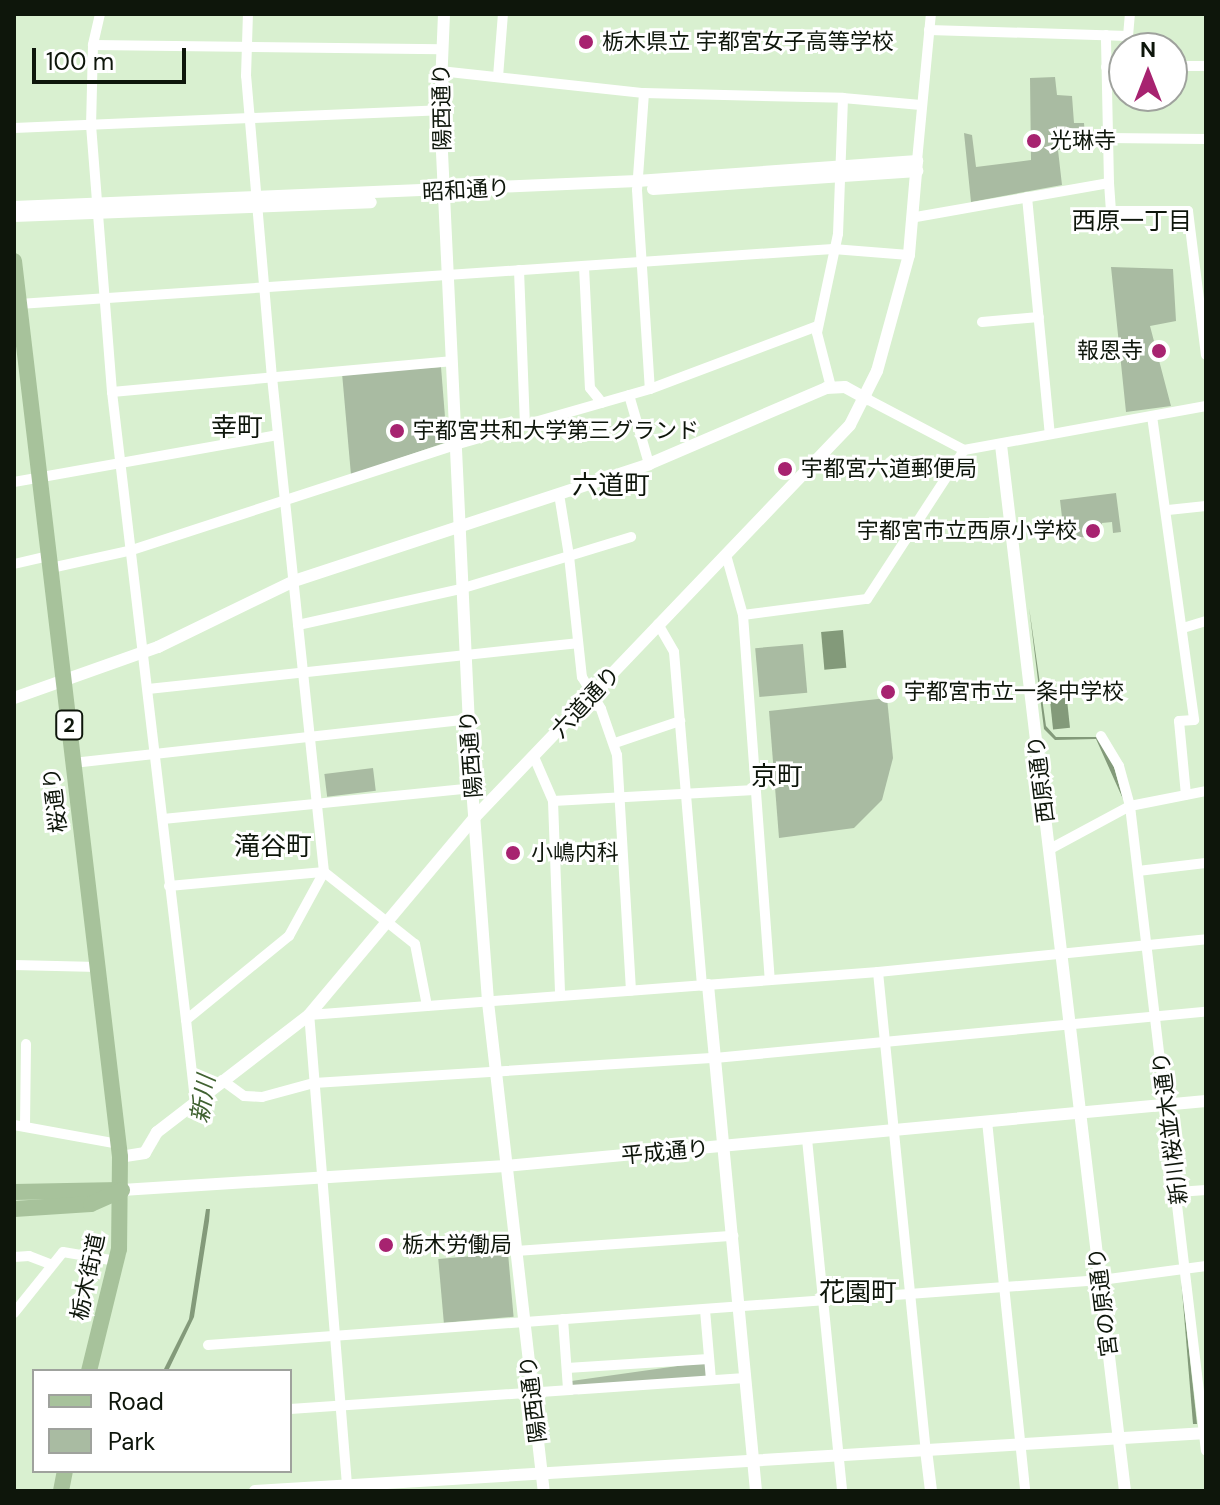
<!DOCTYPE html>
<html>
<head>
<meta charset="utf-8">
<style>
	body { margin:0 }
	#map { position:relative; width:1220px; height:1505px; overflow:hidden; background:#d9f0d0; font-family:"DM Sans","Noto Sans JP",sans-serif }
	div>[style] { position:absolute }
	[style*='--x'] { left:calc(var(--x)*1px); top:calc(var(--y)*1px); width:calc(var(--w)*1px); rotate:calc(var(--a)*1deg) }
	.green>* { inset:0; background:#a9bba2; transform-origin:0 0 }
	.water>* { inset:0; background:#839a7a; transform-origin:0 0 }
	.minor>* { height:10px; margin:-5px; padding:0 5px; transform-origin:5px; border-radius:5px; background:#fff }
	.tertiary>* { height:12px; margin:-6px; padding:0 6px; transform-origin:6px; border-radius:6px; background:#fff }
	.primary>* { height:16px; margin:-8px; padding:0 8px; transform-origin:8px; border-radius:8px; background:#a7c29b }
	.dots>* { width:22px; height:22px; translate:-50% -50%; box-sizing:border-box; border:4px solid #fff; border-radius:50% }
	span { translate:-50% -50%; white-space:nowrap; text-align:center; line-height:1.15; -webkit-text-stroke:6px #fff; paint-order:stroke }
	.shield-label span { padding:2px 6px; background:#fff; border:2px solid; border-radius:6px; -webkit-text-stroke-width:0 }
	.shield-label { font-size:20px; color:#0e160b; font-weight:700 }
	.poi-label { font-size:22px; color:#0e160b }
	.left { translate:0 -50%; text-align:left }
	.right { translate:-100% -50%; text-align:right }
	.street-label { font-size:22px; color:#0e160b }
	.neighbourhood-label { font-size:24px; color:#0e160b }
	.water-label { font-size:24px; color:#406231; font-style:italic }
	.quarter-label { font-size:26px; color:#0e160b }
	.frame { position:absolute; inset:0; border:16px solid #0e160b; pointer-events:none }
	.legend { position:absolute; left:32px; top:1369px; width:260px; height:104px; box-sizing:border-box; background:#fff; border:2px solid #9fa29d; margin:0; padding:10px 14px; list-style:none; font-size:24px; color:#0e160b }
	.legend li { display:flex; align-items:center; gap:16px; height:40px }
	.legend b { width:40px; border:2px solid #9fa29d }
	.north { position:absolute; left:1108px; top:32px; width:80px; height:80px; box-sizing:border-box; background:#fff; border:2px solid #9fa29d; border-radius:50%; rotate:0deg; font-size:22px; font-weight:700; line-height:32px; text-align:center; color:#0e160b }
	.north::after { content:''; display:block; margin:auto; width:28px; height:36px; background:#a72370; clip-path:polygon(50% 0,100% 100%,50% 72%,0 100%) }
	.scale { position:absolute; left:32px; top:48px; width:154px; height:36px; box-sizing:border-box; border:4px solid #0e160b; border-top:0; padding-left:10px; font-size:24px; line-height:28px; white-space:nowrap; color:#0e160b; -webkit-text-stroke:6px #fff; paint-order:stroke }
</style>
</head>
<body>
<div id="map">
	<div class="green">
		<div style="clip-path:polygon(1055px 77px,1057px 95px,1072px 96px,1074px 123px,1084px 123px,1085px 137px,1102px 136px,1102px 145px,1058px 150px,1062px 185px,971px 202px,964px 133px,972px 135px,976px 167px,1031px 160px,1030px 78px)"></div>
		<div style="clip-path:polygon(1111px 267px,1173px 269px,1176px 321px,1150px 326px,1171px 406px,1126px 412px)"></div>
		<div style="clip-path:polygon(441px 367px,447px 442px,351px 475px,342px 373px)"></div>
		<div style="clip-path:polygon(1116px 493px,1121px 532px,1113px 533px,1112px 522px,1102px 523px,1102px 535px,1077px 538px,1075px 524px,1063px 526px,1060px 500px)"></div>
		<div style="left:803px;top:644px;width:49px;height:48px;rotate:85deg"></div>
		<div style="clip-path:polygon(887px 698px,893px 758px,882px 800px,854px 828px,779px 838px,769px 711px)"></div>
		<div style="left:373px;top:768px;width:23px;height:49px;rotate:83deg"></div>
		<div style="left:508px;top:1253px;width:64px;height:70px;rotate:85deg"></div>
		<div style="left:706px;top:1362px;width:14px;height:136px;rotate:82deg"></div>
	</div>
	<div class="water">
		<div style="clip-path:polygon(1029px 607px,1046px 726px,1056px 737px,1097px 737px,1112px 760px,1123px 799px,1096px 739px,1055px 740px,1044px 729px)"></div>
		<div style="left:843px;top:630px;width:38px;height:22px;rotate:85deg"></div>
		<div style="left:1066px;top:690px;width:38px;height:17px;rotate:84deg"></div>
		<div style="clip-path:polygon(206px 1209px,210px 1209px,209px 1221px,194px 1317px,168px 1371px,163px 1371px,189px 1319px)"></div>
		<div style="clip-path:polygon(1181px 1278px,1197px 1424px,1193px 1424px)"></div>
	</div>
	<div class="minor">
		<div style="--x:100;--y:14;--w:32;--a:103"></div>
		<div style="--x:93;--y:45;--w:80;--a:91.4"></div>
		<div style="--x:91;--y:125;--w:268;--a:85.5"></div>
		<div style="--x:112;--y:392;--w:632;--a:83.28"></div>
		<div style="--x:929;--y:30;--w:199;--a:1.7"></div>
		<div style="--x:1128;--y:36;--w:22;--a:-85"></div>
		<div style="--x:93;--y:45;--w:348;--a:0.7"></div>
		<div style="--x:1172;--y:66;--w:34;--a:0"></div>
		<div style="--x:1106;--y:67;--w:18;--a:0"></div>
		<div style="--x:440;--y:71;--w:205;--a:6.2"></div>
		<div style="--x:644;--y:93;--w:199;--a:1.4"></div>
		<div style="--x:843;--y:98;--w:136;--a:92.1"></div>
		<div style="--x:838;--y:234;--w:101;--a:102"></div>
		<div style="--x:817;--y:333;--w:56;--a:75.5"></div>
		<div style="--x:498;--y:77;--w:63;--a:-85.5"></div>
		<div style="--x:644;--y:93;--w:97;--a:94.1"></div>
		<div style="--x:637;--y:190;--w:199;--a:86.3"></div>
		<div style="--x:843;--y:98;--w:78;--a:5.1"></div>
		<div style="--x:14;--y:128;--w:426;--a:-2.4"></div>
		<div style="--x:1107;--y:138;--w:99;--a:0.6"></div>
		<div style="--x:917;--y:161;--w:148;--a:-84.6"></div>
		<div style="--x:1109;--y:183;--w:28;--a:86"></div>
		<div style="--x:1111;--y:211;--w:77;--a:0"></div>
		<div style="--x:1188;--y:211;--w:145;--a:82.9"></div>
		<div style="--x:1027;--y:197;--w:238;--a:84.5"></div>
		<div style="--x:916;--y:217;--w:196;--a:-10"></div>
		<div style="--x:1109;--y:183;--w:148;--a:-91.2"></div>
		<div style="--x:584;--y:267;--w:121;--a:87.2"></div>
		<div style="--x:590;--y:388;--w:19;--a:51"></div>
		<div style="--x:519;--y:270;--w:155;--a:87.8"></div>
		<div style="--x:19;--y:304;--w:816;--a:-3.87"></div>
		<div style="--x:833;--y:249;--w:76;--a:4.5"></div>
		<div style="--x:982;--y:322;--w:57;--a:-5"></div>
		<div style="--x:112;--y:392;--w:340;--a:-5.2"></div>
		<div style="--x:629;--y:395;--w:72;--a:73.8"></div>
		<div style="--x:867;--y:399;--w:110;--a:27.7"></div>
		<div style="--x:964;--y:450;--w:246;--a:-10.3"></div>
		<div style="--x:1152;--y:416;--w:307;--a:82.1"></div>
		<div style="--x:1194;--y:720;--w:15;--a:176"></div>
		<div style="--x:1179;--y:721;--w:74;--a:84.6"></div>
		<div style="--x:14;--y:482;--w:268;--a:-10.1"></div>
		<div style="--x:559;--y:494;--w:63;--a:80.8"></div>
		<div style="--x:569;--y:556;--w:65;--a:-17"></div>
		<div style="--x:1168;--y:510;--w:38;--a:-6"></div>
		<div style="--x:726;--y:555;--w:62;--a:74.2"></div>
		<div style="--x:743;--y:615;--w:366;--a:85.8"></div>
		<div style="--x:14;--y:564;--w:36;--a:-13"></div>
		<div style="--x:51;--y:568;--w:83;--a:-12.5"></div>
		<div style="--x:132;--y:550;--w:340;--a:-18"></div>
		<div style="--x:455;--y:445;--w:203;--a:-16"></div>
		<div style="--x:650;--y:389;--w:179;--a:-20.6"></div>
		<div style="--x:743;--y:615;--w:125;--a:-7.4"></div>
		<div style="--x:867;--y:599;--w:178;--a:-56.9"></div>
		<div style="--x:658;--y:624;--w:32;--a:60"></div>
		<div style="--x:674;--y:652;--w:335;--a:85.2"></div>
		<div style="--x:298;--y:625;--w:166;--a:-12.5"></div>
		<div style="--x:460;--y:589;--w:114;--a:-16.8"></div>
		<div style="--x:569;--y:556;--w:122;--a:83.9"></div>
		<div style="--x:582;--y:677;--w:37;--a:59"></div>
		<div style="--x:601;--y:709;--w:49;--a:70.8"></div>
		<div style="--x:617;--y:755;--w:236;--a:86.6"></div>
		<div style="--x:1183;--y:628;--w:24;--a:-17"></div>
		<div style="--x:148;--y:689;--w:429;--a:-6.1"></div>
		<div style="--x:1101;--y:736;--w:35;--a:59"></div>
		<div style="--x:1119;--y:766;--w:41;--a:74.6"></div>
		<div style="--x:1130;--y:806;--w:649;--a:83.28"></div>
		<div style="--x:615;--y:743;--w:69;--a:-18.7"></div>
		<div style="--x:534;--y:757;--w:48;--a:66.6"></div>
		<div style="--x:553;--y:801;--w:195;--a:87.9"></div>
		<div style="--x:73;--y:763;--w:398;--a:-6.3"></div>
		<div style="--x:553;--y:801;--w:202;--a:-3.1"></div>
		<div style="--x:163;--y:819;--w:311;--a:-5.7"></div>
		<div style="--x:1050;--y:849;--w:91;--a:-28.3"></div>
		<div style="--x:1130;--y:806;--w:77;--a:-11.2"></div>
		<div style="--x:1138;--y:871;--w:68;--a:-6.7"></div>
		<div style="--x:169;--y:886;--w:156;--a:-5.2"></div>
		<div style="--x:324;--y:872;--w:116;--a:38.4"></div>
		<div style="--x:415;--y:944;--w:63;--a:79"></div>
		<div style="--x:14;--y:965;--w:84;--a:1.4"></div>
		<div style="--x:878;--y:972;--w:480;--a:84.3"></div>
		<div style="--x:222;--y:1080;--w:27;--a:36"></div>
		<div style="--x:244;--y:1096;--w:18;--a:3"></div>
		<div style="--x:262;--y:1097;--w:54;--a:-15.1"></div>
		<div style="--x:314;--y:1083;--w:402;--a:-3.6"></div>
		<div style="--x:715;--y:1058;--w:493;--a:-5.4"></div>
		<div style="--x:195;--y:1100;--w:81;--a:-96.4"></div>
		<div style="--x:186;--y:1020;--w:133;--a:-39.2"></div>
		<div style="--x:289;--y:936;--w:73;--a:-61.3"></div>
		<div style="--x:324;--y:872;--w:497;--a:-96"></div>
		<div style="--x:272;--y:378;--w:303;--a:-94.9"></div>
		<div style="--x:246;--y:76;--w:62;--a:-88.2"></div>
		<div style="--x:987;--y:1121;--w:372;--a:84.1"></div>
		<div style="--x:14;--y:1125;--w:107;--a:10.3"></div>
		<div style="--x:25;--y:1126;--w:82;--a:-89.3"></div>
		<div style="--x:807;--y:1139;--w:354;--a:84.3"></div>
		<div style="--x:1178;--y:1192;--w:28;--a:-4"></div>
		<div style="--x:516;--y:1251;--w:218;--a:-4"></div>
		<div style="--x:14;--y:1257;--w:15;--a:-4"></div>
		<div style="--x:29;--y:1256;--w:22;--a:21"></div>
		<div style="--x:705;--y:1310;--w:70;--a:85.1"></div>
		<div style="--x:14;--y:1313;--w:78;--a:-51.2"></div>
		<div style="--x:63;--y:1252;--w:54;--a:9.6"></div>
		<div style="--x:563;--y:1319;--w:69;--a:85.9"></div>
		<div style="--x:208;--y:1345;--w:895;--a:-4.16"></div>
		<div style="--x:1101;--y:1280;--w:106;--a:-7.6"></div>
		<div style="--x:567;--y:1368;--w:142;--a:-3.6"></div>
		<div style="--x:290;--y:1409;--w:456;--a:-3.9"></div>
		<div style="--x:347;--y:1485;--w:472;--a:-94.6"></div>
		<div style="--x:309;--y:1015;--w:571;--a:-4.32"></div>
		<div style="--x:878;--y:972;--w:330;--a:-5.7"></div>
	</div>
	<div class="tertiary">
		<div style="--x:444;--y:14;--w:96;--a:92.4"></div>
		<div style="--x:440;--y:110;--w:679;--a:87.3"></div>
		<div style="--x:472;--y:788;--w:215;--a:85.7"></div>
		<div style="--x:488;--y:1002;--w:492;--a:83.5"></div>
		<div style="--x:653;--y:189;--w:265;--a:-3.9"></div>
		<div style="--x:14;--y:207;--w:624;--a:-2.39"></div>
		<div style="--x:637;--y:181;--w:281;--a:-4.1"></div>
		<div style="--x:917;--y:161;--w:94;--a:94.9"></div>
		<div style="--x:909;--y:255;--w:120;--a:105.4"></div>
		<div style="--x:877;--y:371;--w:60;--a:116.6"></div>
		<div style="--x:850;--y:425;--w:542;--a:133.73"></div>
		<div style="--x:475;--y:817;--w:258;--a:130"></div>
		<div style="--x:309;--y:1015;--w:192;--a:142.4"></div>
		<div style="--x:157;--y:1132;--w:24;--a:120"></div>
		<div style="--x:145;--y:1153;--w:25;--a:171"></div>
		<div style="--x:14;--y:216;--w:357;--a:-2.2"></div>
		<div style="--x:1001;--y:445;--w:1053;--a:83.24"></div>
		<div style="--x:14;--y:698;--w:153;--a:-19.5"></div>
		<div style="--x:158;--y:647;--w:151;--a:-25.9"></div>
		<div style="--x:294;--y:581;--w:374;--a:-18.2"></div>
		<div style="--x:649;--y:464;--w:193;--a:-23.2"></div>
		<div style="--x:826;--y:388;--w:19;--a:-3"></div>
		<div style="--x:845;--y:387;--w:25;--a:29"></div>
		<div style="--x:708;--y:985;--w:508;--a:84.58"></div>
		<div style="--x:122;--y:1190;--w:384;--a:-3.6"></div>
		<div style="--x:505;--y:1166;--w:704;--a:-5.3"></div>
		<div style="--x:926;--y:1450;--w:41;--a:83"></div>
		<div style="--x:255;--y:1491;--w:953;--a:-3.49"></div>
	</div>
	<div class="primary">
		<div style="--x:14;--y:261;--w:902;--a:83.25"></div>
		<div style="--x:120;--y:1157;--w:92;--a:90.6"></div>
		<div style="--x:119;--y:1249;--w:126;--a:103.8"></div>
		<div style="--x:14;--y:1192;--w:106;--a:-1.1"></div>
		<div style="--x:14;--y:1209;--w:77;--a:-3.7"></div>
		<div style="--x:91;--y:1204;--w:34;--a:-24"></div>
		<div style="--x:61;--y:1491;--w:20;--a:-79"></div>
	</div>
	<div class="dots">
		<div style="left:586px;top:42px;background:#a72370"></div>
		<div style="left:1034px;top:141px;background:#a72370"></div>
		<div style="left:1159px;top:351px;background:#a72370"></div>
		<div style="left:397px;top:431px;background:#a72370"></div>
		<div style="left:785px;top:469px;background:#a72370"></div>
		<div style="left:1093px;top:531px;background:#a72370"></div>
		<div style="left:888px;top:692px;background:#a72370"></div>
		<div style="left:513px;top:853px;background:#a72370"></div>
		<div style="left:386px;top:1245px;background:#a72370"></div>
	</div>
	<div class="shield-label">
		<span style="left:69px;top:725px">2</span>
	</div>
	<div class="poi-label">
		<span class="left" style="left:602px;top:42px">栃木県立 宇都宮女子高等学校</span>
		<span class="left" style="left:1050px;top:141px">光琳寺</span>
		<span class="right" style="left:1143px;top:351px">報恩寺</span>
		<span class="left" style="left:413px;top:431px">宇都宮共和大学第三グランド</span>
		<span class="left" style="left:801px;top:469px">宇都宮六道郵便局</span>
		<span class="right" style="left:1077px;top:531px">宇都宮市立西原小学校</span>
		<span class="left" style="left:904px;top:692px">宇都宮市立一条中学校</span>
		<span class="left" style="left:531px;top:853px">小嶋内科</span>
		<span class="left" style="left:402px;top:1245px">栃木労働局</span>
	</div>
	<div class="street-label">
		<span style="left:442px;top:107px;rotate:-91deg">陽西通り</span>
		<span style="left:466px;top:190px;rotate:-3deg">昭和通り</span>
		<span style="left:586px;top:702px;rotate:-47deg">六道通り</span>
		<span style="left:471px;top:754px;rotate:-94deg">陽西通り</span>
		<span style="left:1041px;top:779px;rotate:-97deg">西原通り</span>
		<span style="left:55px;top:800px;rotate:-97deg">桜通り</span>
		<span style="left:1170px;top:1128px;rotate:-97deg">新川桜並木通り</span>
		<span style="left:665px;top:1152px;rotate:-5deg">平成通り</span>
		<span style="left:88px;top:1277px;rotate:-78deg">栃木街道</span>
		<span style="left:1103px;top:1302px;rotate:-97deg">宮の原通り</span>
		<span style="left:533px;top:1399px;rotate:-97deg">陽西通り</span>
	</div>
	<div class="neighbourhood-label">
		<span style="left:1132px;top:221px">西原一丁目</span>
	</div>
	<div class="water-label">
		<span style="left:203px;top:1099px;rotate:-81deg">新川</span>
	</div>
	<div class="quarter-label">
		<span style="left:237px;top:428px">幸町</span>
		<span style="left:611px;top:486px">六道町</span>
		<span style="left:777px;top:777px">京町</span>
		<span style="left:273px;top:847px">滝谷町</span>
		<span style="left:858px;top:1293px">花園町</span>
	</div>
	<div class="frame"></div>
	<ul class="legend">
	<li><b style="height:10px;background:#a7c29b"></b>Road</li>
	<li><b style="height:22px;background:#a9bba2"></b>Park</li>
	</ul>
	<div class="north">N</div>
	<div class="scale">100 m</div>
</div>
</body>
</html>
